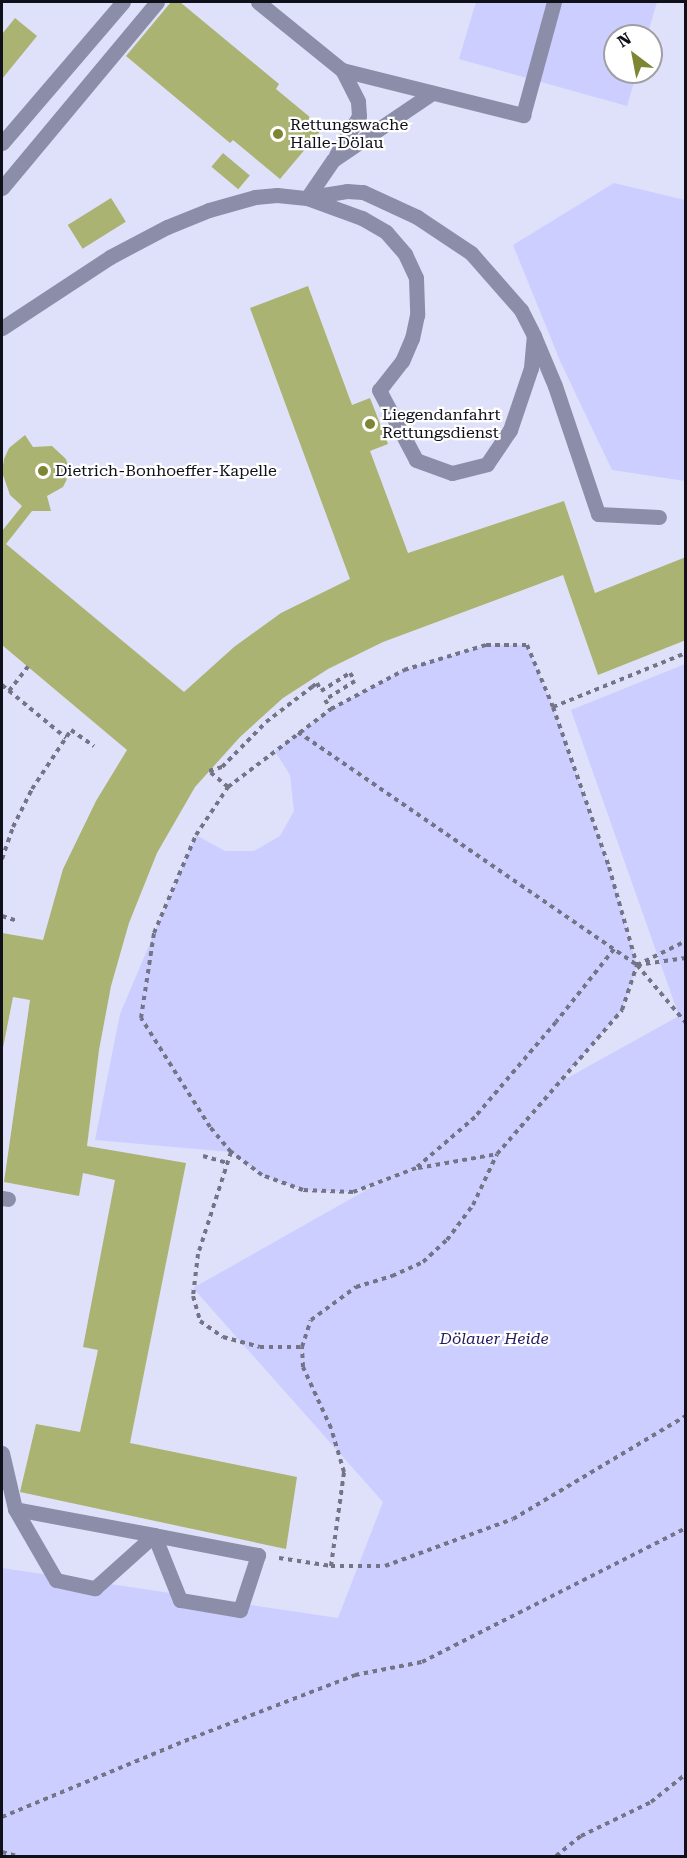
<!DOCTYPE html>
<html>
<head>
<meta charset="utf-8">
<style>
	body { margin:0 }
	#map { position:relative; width:687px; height:1858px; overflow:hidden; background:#dfe1fa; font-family:"Roboto Serif",serif }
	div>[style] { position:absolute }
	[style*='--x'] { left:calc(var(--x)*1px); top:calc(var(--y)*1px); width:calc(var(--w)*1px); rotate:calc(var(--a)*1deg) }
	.green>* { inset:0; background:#cbceff }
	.building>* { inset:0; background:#aab371; transform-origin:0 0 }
	.path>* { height:4px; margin-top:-2px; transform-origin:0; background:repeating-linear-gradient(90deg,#747486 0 4.5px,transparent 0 9px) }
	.minor>* { height:15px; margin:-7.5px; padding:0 7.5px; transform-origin:7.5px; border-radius:7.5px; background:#8c8ea9 }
	.dots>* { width:16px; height:16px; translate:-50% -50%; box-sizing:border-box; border:3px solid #fff; border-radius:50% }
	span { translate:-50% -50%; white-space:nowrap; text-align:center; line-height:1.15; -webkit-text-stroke:4.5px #fff; paint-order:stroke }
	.poi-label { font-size:16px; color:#10101b }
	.left { translate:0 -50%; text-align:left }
	.park-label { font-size:16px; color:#241a61; font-style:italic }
	.frame { position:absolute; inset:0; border:3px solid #10101b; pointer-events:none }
	.north { position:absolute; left:603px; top:24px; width:60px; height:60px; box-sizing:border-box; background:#fff; border:2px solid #9f9fa4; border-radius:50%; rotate:328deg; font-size:16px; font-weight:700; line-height:24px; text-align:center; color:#10101b }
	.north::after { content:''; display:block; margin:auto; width:21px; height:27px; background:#7e8633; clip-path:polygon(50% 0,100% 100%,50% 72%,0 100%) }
</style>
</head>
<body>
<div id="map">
	<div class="green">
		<div style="clip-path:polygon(476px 2px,657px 2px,647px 36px,615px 36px,615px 72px,637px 72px,627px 106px,459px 59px)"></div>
		<div style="clip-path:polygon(614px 183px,685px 200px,685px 481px,612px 470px,561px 363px,513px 245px)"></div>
		<div style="clip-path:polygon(486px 645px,527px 645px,553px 707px,609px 867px,637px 965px,622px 1010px,560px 1082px,679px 1016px,571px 710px,685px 664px,685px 1856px,2px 1856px,2px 1568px,338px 1618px,383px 1502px,193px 1288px,384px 1180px,353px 1192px,303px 1190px,262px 1175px,231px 1152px,95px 1140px,120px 1014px,196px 835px,225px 851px,254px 851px,280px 836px,294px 811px,290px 775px,275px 751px,331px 709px,404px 670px)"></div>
	</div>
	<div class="building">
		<div style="clip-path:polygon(171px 2px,180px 2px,279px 84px,276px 89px,323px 128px,280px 179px,233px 140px,230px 143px,126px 56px)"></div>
		<div style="clip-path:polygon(15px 18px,37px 36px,2px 79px,2px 34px)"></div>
		<div style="left:223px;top:153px;width:35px;height:18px;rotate:40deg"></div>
		<div style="left:111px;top:198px;width:28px;height:51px;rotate:58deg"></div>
		<div style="clip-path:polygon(308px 286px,352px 405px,370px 398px,388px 444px,370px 451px,408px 553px,564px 501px,595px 593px,686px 557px,686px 640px,598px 675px,563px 575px,383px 642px,328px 669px,283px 698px,240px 737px,195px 787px,157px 853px,129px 923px,111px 986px,99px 1050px,87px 1146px,186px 1163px,130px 1443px,297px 1477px,286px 1549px,20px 1492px,36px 1424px,80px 1432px,98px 1350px,83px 1347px,115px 1180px,83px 1173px,79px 1196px,4px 1182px,30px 1000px,13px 997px,2px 1053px,2px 933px,43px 940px,63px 869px,96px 801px,127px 750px,2px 645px,2px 531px,22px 506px,10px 495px,2px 472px,4px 459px,9px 448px,25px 435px,33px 447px,52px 446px,66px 459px,69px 469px,67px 479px,63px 487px,47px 496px,51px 511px,32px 511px,6px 544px,184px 692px,234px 647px,281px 613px,350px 579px,250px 308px)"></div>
	</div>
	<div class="path">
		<div style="--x:2;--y:685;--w:83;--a:39.6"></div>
		<div style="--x:9;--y:691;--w:31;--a:-52"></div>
		<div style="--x:553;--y:707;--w:144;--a:-22.1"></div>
		<div style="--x:298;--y:732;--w:411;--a:34.5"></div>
		<div style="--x:637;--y:965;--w:49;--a:-8.1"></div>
		<div style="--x:228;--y:787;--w:25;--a:-140"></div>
		<div style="--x:209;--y:771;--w:14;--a:-17"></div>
		<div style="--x:222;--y:767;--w:63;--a:-45.6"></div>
		<div style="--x:266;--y:722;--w:58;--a:-37.3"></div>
		<div style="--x:312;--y:687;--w:6;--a:-39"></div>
		<div style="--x:317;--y:683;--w:9;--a:63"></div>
		<div style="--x:321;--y:691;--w:34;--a:-32"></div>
		<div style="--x:350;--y:673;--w:9;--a:58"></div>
		<div style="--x:355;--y:681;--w:36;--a:148"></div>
		<div style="--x:325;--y:700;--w:11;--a:56"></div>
		<div style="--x:2;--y:859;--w:34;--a:-71"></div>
		<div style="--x:13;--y:827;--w:42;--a:-63.4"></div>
		<div style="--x:32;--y:789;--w:71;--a:-56.5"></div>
		<div style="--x:71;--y:730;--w:28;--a:35"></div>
		<div style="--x:2;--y:916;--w:16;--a:18"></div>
		<div style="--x:614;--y:949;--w:93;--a:128.5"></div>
		<div style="--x:556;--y:1022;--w:125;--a:130.5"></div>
		<div style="--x:475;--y:1117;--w:78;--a:139.2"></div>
		<div style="--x:416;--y:1168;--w:67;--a:159.1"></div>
		<div style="--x:353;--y:1192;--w:50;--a:-177.7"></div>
		<div style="--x:303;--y:1190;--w:44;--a:-159.9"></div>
		<div style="--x:262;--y:1175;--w:39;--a:-143"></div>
		<div style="--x:231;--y:1152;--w:33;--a:-130"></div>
		<div style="--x:210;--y:1127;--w:129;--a:-122.3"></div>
		<div style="--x:141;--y:1018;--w:86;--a:-81.3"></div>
		<div style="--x:154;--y:933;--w:107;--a:-66.8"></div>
		<div style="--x:196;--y:835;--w:58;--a:-56.3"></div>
		<div style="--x:228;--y:787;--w:129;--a:-37.1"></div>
		<div style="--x:331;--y:709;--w:83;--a:-28.1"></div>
		<div style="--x:404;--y:670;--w:86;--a:-17"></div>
		<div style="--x:486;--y:645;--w:41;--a:0"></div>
		<div style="--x:527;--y:645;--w:67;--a:67.2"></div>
		<div style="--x:553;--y:707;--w:170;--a:70.7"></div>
		<div style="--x:609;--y:867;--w:102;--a:74.1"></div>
		<div style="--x:637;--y:965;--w:76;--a:49.8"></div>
		<div style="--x:231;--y:1152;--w:107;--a:107.9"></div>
		<div style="--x:198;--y:1254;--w:42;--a:96.8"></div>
		<div style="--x:193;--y:1296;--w:26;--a:74"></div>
		<div style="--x:200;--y:1321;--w:28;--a:35"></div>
		<div style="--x:223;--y:1337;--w:38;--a:15"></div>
		<div style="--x:260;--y:1347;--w:42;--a:0"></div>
		<div style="--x:203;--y:1156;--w:26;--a:16"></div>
		<div style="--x:418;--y:1168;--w:80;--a:-10"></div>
		<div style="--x:279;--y:1558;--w:53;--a:8.7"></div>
		<div style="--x:331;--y:1566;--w:95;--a:-82.1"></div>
		<div style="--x:344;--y:1472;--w:46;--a:-106.5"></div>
		<div style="--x:331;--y:1428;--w:67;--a:-114.7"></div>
		<div style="--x:303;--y:1367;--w:20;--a:-93"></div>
		<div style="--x:302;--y:1347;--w:28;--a:-72"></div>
		<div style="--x:311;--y:1320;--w:56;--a:-36.3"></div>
		<div style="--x:356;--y:1287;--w:38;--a:-17"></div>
		<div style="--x:392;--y:1276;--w:34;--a:-24"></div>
		<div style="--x:423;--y:1262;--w:33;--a:-43"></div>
		<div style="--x:447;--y:1240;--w:44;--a:-53.4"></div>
		<div style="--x:473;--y:1205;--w:56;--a:-64.8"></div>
		<div style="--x:497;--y:1154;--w:191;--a:-49"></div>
		<div style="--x:622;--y:1010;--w:47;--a:-71.6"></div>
		<div style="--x:637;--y:965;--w:55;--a:-26.1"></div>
		<div style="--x:331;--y:1566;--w:54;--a:0"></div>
		<div style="--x:385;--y:1566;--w:136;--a:-20.2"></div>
		<div style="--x:513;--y:1519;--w:201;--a:-30.8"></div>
		<div style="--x:2;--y:1817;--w:206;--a:-22.6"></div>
		<div style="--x:192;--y:1738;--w:175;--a:-21.1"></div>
		<div style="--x:355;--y:1675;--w:68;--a:-11"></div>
		<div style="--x:422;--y:1662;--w:296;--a:-26.9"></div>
		<div style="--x:2;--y:1852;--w:16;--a:15"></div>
		<div style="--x:556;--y:1856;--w:32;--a:-39"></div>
		<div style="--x:581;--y:1836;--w:78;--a:-25.9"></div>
		<div style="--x:651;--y:1802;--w:45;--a:-38.7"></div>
	</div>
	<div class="minor">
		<div style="--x:258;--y:2;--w:108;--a:39"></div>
		<div style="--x:342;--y:70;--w:187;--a:14"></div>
		<div style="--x:523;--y:115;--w:117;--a:-74.7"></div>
		<div style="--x:2;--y:143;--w:186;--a:-49.4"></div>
		<div style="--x:336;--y:155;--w:45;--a:-59.5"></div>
		<div style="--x:359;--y:116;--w:15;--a:-94"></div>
		<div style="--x:358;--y:101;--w:35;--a:-117"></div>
		<div style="--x:2;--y:188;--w:242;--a:-50.2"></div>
		<div style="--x:310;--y:197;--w:37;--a:-9"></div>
		<div style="--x:347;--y:191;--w:16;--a:4"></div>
		<div style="--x:363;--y:192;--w:60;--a:24.8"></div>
		<div style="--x:417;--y:217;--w:65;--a:33.7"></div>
		<div style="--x:471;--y:253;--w:76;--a:48.7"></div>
		<div style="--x:521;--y:310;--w:29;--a:63"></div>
		<div style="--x:534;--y:336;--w:54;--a:67.2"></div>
		<div style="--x:555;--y:386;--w:135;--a:71.4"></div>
		<div style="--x:598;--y:514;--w:61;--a:2.8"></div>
		<div style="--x:307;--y:198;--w:46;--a:-55.6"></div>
		<div style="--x:333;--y:160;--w:120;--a:-34.1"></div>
		<div style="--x:2;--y:328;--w:129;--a:-33.3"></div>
		<div style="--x:110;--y:257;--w:64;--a:-27.8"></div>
		<div style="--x:167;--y:227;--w:45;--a:-22"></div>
		<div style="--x:209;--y:210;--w:48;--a:-15.8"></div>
		<div style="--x:255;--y:197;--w:22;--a:-5"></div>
		<div style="--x:277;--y:195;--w:30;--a:6"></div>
		<div style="--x:307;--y:198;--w:59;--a:20"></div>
		<div style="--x:362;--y:218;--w:28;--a:30"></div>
		<div style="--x:386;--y:232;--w:29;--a:49"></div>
		<div style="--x:405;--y:254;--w:26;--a:65"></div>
		<div style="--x:416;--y:278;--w:37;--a:88"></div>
		<div style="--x:417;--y:315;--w:24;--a:102"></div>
		<div style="--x:412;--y:338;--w:25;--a:113"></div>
		<div style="--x:402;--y:361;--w:37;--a:128"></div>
		<div style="--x:379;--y:390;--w:79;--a:62.1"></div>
		<div style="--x:416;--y:460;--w:38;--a:20"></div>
		<div style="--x:452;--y:473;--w:36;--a:-14"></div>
		<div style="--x:487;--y:464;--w:41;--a:-55.9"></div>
		<div style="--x:510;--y:430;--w:65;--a:-71.3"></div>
		<div style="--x:531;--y:368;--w:32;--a:-85"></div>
		<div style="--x:2;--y:1198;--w:6;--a:9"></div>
		<div style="--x:2;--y:1453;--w:57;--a:76.9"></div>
		<div style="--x:15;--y:1509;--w:82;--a:60"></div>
		<div style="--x:56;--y:1580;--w:40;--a:12"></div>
		<div style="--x:95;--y:1588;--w:79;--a:-41.9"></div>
		<div style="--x:15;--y:1509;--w:141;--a:10.6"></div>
		<div style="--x:154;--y:1535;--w:106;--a:10.9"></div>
		<div style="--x:258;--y:1555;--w:58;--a:108.1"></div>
		<div style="--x:240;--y:1610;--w:61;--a:-170.5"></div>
		<div style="--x:180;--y:1600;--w:70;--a:-111.8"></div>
	</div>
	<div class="dots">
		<div style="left:278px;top:134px;background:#7e8633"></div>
		<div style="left:370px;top:424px;background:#7e8633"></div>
		<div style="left:43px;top:471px;background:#7e8633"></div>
	</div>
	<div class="poi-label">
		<span class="left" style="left:290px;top:134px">Rettungswache<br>Halle-Dölau</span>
		<span class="left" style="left:382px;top:424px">Liegendanfahrt<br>Rettungsdienst</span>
		<span class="left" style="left:55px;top:471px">Dietrich-Bonhoeffer-Kapelle</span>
	</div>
	<div class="park-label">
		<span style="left:494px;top:1339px">Dölauer Heide</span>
	</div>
	<div class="frame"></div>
	<div class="north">N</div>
</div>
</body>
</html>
